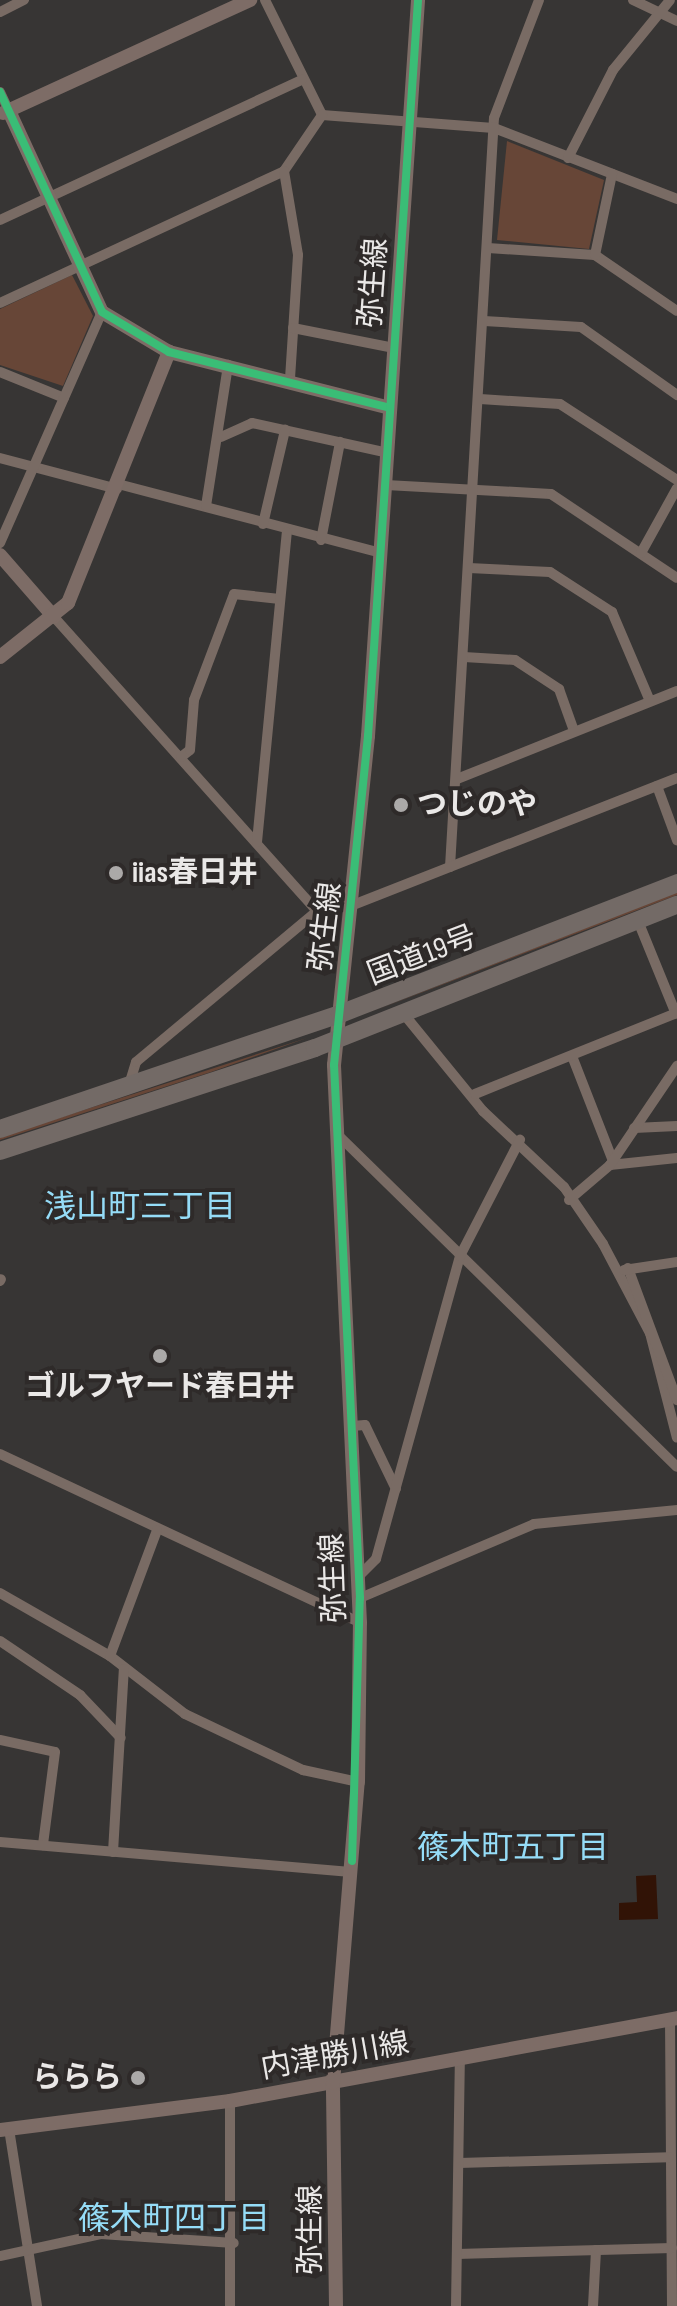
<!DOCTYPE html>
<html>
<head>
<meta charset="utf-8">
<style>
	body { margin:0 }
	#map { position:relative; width:677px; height:2306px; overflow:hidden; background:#373534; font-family:"Sofia Sans Condensed","Noto Sans JP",sans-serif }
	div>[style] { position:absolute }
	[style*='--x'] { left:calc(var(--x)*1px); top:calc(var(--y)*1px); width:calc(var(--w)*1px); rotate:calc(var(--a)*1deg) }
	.green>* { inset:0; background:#674637 }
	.water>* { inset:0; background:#311306 }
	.street>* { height:10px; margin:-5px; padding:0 5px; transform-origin:5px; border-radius:5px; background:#796b64 }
	.secondary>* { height:14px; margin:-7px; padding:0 7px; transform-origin:7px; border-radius:7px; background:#7d6c66 }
	.highway>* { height:18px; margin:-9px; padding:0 9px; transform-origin:9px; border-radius:9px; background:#736a66 }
	.cycleway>* { height:8px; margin:-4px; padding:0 4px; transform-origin:4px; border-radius:4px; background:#3abd76 }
	.dots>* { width:22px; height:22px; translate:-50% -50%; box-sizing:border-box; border:4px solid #2e2a29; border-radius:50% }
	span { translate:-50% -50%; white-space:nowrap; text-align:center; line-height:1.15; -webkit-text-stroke:8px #2e2a29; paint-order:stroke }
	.street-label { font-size:30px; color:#eae8e7 }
	.poi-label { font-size:30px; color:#eae8e7; font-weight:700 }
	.left { translate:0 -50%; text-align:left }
	.right { translate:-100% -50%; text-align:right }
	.neighbourhood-label { font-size:32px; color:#95dcf7 }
</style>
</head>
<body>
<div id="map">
	<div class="green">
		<div style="clip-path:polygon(507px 141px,604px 180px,589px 249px,497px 240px)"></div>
		<div style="clip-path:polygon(72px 275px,93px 316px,63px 386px,0 365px,0 309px)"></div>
		<div style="clip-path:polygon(677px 892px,677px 895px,371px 1012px)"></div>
		<div style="clip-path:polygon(307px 1038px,211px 1072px,0 1140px,0 1137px)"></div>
	</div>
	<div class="water">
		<div style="clip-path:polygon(656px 1875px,658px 1919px,619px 1920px,619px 1903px,637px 1902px,636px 1876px)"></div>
	</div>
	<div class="street">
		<div style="--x:265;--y:0;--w:128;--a:63.6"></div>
		<div style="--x:322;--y:115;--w:172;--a:4.3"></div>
		<div style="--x:494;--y:128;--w:196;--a:21.2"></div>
		<div style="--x:633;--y:0;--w:49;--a:25.5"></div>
		<div style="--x:0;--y:12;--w:27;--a:-27"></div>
		<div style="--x:0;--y:92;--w:21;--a:65"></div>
		<div style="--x:568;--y:158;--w:99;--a:-62.9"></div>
		<div style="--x:613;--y:70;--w:90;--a:-50.8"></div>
		<div style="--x:284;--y:171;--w:68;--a:-55.8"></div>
		<div style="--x:0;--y:220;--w:333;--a:-24.9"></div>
		<div style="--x:488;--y:248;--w:107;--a:3.7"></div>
		<div style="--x:595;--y:255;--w:99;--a:34.3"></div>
		<div style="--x:595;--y:255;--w:83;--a:-78.1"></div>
		<div style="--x:0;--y:303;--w:313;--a:-24.9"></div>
		<div style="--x:284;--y:171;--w:85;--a:80.5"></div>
		<div style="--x:298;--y:255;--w:125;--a:93.7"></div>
		<div style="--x:484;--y:321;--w:97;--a:3.5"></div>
		<div style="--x:581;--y:327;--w:118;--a:35.3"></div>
		<div style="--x:293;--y:328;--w:103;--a:11.2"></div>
		<div style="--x:0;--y:372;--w:69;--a:22.1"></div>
		<div style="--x:480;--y:399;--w:80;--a:3.6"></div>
		<div style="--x:560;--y:404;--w:140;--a:33"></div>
		<div style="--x:221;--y:437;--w:34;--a:-24"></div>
		<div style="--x:252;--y:423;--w:139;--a:12.4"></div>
		<div style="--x:0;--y:458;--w:121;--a:14.8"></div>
		<div style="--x:118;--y:484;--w:272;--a:14.7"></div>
		<div style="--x:386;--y:485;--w:165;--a:3.1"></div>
		<div style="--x:551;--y:494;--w:151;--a:33.7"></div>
		<div style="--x:206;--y:506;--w:143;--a:-81.1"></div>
		<div style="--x:263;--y:524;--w:97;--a:-76.8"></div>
		<div style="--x:321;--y:540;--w:100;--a:-79"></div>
		<div style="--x:0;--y:543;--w:253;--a:-66.2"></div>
		<div style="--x:641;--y:553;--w:74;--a:-61"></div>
		<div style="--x:469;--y:568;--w:81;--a:2.8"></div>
		<div style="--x:550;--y:572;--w:74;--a:32.8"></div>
		<div style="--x:612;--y:612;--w:97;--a:66.9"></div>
		<div style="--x:54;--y:617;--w:394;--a:48.2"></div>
		<div style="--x:464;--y:657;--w:51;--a:3.4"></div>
		<div style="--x:515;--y:660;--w:53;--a:33.4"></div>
		<div style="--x:559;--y:689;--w:45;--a:70.3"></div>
		<div style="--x:181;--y:757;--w:11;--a:-38"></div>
		<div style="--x:190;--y:750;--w:50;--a:-85.4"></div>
		<div style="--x:194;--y:700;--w:113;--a:-69.3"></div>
		<div style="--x:234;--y:594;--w:46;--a:6.2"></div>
		<div style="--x:457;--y:779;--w:237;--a:-21.8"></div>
		<div style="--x:657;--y:786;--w:58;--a:69.7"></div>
		<div style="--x:257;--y:842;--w:311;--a:-84.5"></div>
		<div style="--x:450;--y:867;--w:750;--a:-86.64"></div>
		<div style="--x:494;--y:118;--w:126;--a:-69.1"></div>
		<div style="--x:638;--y:921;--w:100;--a:67.8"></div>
		<div style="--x:403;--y:1013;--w:127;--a:50.8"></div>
		<div style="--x:483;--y:1111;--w:111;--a:43.2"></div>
		<div style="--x:564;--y:1187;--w:69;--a:55.6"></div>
		<div style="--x:603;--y:1244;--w:101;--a:62.2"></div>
		<div style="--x:650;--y:1333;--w:108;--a:75.6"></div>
		<div style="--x:572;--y:1056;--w:113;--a:68.7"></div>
		<div style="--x:129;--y:1085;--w:24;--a:-73"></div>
		<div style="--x:136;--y:1062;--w:236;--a:-39.8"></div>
		<div style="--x:317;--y:911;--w:36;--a:-9"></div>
		<div style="--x:353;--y:905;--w:348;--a:-21.4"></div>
		<div style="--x:475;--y:1094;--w:218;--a:-21.9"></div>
		<div style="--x:634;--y:1128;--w:43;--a:-2.7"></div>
		<div style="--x:338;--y:1135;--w:474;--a:44.4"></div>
		<div style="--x:610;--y:1165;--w:67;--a:-6"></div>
		<div style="--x:569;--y:1200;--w:54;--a:-40.5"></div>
		<div style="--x:610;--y:1165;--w:120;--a:-55.9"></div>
		<div style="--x:628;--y:1268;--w:141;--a:69.6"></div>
		<div style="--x:624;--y:1270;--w:54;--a:-8.6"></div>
		<div style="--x:0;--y:1281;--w:2;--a:-63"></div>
		<div style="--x:352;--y:1426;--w:13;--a:-4"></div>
		<div style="--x:365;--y:1425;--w:71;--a:64.2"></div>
		<div style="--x:0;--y:1454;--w:398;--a:25.1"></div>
		<div style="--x:359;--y:1576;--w:24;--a:-45"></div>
		<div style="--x:376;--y:1559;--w:314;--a:-74.5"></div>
		<div style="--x:460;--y:1256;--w:131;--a:-62.7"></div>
		<div style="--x:0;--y:1593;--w:127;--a:29.8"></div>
		<div style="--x:110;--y:1656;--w:95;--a:37.7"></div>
		<div style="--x:185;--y:1714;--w:131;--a:25.4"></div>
		<div style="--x:303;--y:1770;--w:56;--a:12.3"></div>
		<div style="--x:360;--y:1598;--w:189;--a:-23"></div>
		<div style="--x:534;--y:1524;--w:144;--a:-5.6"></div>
		<div style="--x:0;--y:1641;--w:97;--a:34"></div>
		<div style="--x:80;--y:1695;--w:59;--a:46.4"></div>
		<div style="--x:110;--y:1656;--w:134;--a:-69.5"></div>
		<div style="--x:0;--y:1740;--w:56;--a:12.3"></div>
		<div style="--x:55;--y:1752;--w:94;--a:97.4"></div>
		<div style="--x:0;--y:1842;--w:352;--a:4.9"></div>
		<div style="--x:113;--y:1852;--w:183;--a:-86.6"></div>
		<div style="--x:670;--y:2019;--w:287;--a:89.6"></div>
		<div style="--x:9;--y:2129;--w:179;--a:81"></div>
		<div style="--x:459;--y:2163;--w:210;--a:-1.6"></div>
		<div style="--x:457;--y:2254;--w:215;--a:-1.6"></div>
		<div style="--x:0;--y:2256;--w:103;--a:-12.3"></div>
		<div style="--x:101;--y:2234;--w:133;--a:3.9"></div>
		<div style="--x:230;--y:2306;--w:205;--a:-90"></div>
		<div style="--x:456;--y:2306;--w:247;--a:-89.1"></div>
		<div style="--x:593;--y:2306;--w:56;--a:-86.9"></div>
	</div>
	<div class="secondary">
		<div style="--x:9;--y:111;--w:221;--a:65.2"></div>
		<div style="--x:102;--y:312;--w:78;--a:30.8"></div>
		<div style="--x:169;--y:352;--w:228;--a:14.2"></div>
		<div style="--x:3;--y:113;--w:272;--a:-24.6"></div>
		<div style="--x:0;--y:555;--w:82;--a:48.9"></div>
		<div style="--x:0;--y:657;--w:87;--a:-38.5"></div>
		<div style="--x:68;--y:603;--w:271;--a:-68.1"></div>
		<div style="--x:0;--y:2130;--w:232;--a:-7.2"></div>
		<div style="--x:230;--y:2101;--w:455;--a:-10.5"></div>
		<div style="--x:336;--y:2306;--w:223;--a:-90.8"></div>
		<div style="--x:333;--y:2083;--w:302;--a:-85.3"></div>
		<div style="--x:358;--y:1782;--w:159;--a:-89.3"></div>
		<div style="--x:360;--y:1623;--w:559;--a:-92.67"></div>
		<div style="--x:334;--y:1065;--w:331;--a:-84.1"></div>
		<div style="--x:368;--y:736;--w:738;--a:-86.11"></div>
	</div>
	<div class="highway">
		<div style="--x:0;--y:1129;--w:359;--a:-18.7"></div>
		<div style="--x:340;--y:1014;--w:362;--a:-21.2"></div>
		<div style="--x:0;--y:1151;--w:331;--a:-18.1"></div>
		<div style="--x:315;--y:1048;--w:389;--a:-21.6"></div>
	</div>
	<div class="cycleway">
		<div style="--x:0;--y:92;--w:242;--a:65.1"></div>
		<div style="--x:102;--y:312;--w:78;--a:30.8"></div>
		<div style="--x:169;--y:352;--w:228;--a:14.2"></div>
		<div style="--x:352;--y:1861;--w:263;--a:-88.3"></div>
		<div style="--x:360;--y:1598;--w:534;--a:-92.79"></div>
		<div style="--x:334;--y:1065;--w:331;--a:-84.1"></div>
		<div style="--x:368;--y:736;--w:738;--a:-86.11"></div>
	</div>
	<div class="dots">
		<div style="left:401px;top:805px;background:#aba9a8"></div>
		<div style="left:116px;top:873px;background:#aba9a8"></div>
		<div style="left:160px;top:1356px;background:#aba9a8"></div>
		<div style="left:138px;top:2078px;background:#aba9a8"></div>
	</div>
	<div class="street-label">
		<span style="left:374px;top:283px;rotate:-86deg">弥生線</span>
		<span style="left:326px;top:927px;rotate:-83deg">弥生線</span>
		<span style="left:422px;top:956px;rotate:-21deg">国道19号</span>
		<span style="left:334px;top:1578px;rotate:-92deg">弥生線</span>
		<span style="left:335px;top:2056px;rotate:-10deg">内津勝川線</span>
		<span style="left:311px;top:2230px;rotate:-90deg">弥生線</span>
	</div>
	<div class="poi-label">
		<span class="left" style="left:417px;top:805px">つじのや</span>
		<span class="left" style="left:132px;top:873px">iias春日井</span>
		<span style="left:160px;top:1387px">ゴルフヤード春日井</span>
		<span class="right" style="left:122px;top:2078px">ららら</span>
	</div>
	<div class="neighbourhood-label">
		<span style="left:140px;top:1208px">浅山町三丁目</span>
		<span style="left:513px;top:1849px">篠木町五丁目</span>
		<span style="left:174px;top:2220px">篠木町四丁目</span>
	</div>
</div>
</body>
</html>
